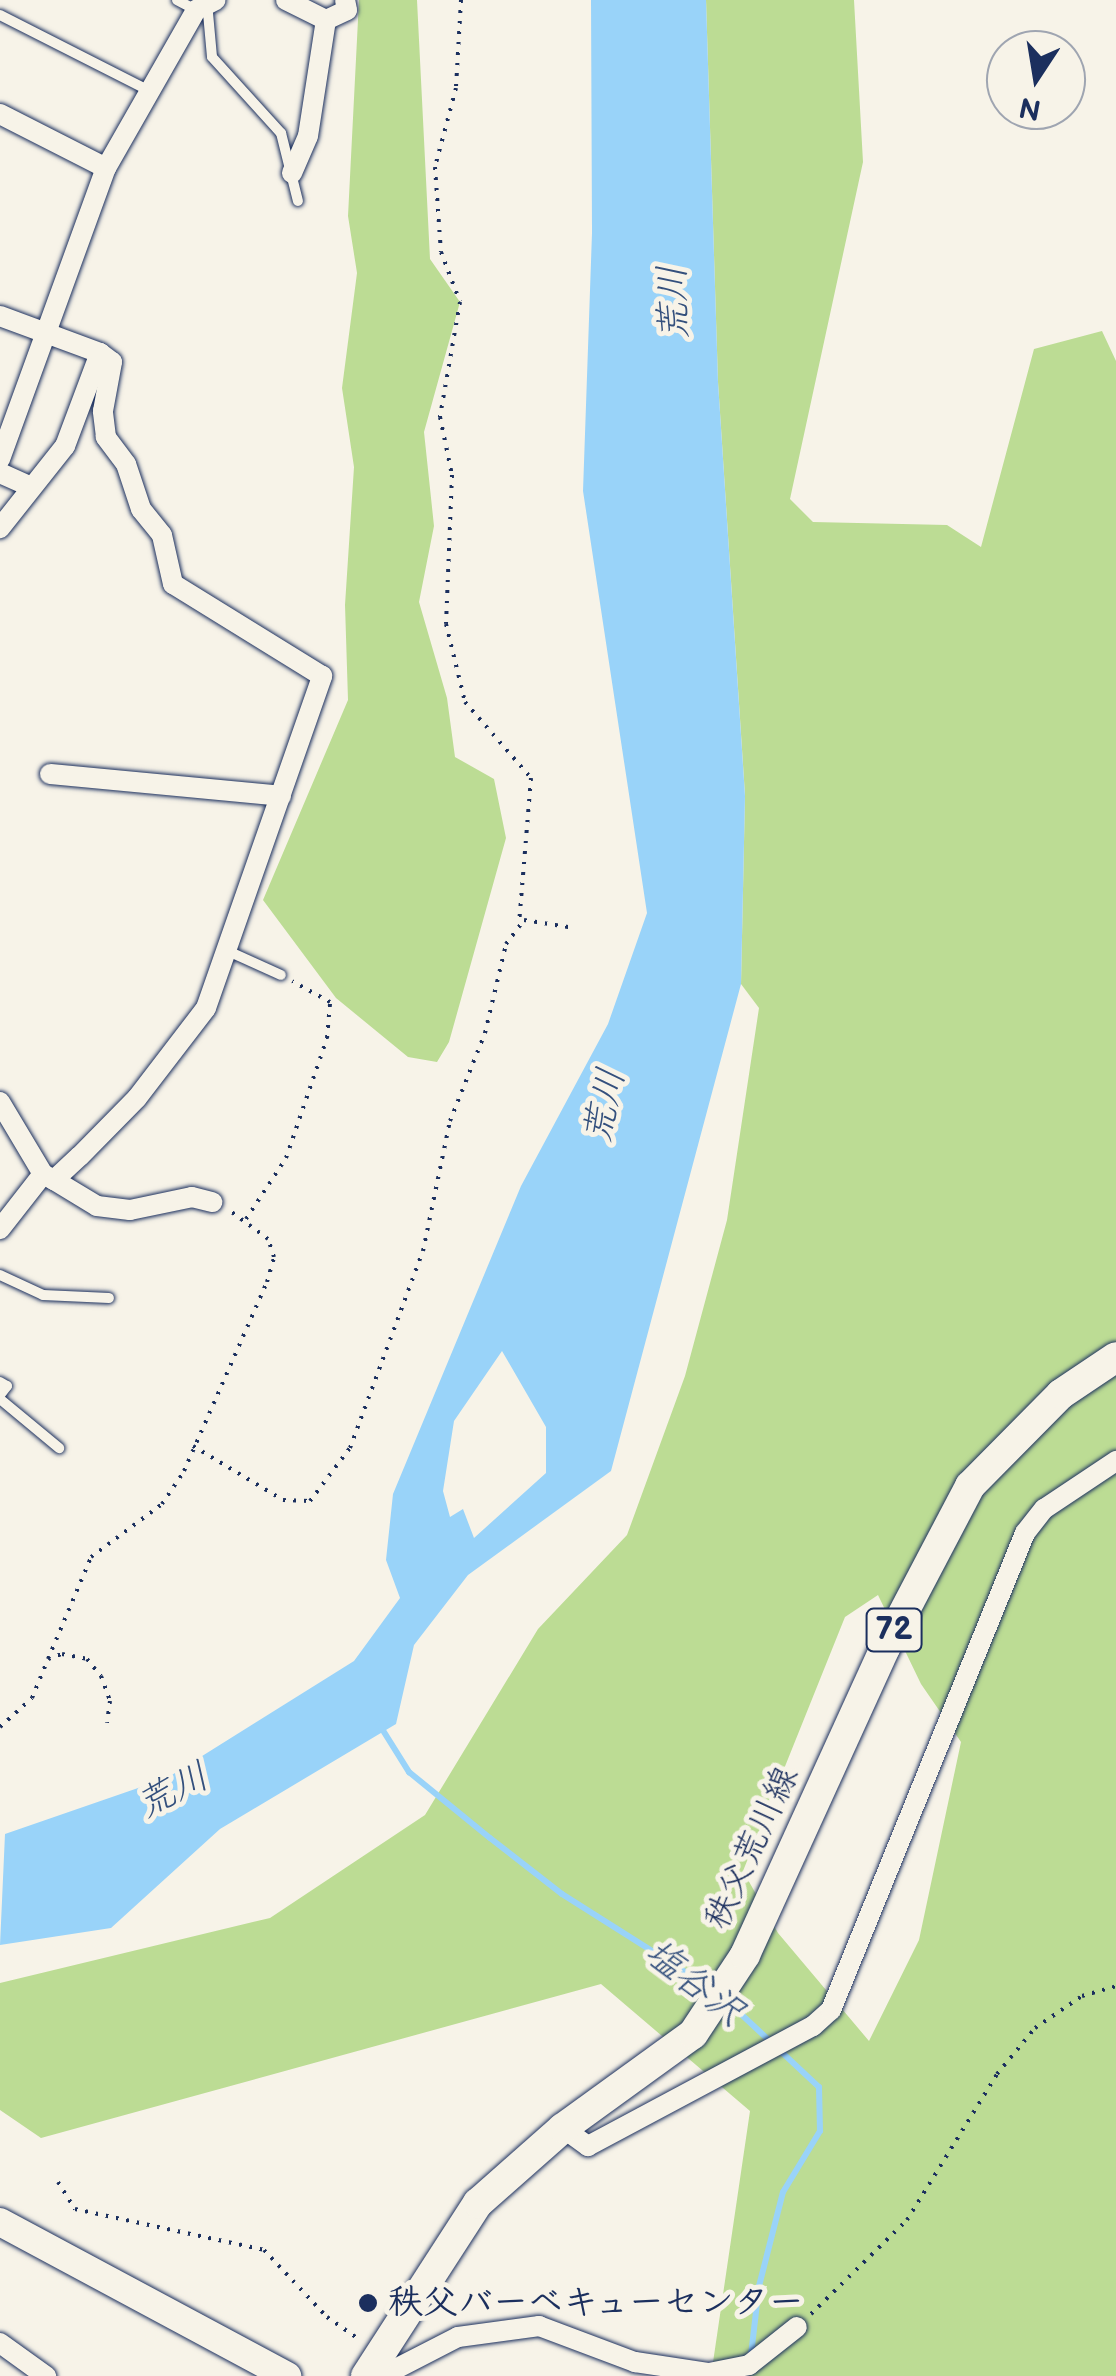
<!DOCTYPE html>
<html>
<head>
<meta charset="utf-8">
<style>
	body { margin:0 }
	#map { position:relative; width:1116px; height:2376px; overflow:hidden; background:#f7f3e8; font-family:"Balsamiq Sans","Klee One",sans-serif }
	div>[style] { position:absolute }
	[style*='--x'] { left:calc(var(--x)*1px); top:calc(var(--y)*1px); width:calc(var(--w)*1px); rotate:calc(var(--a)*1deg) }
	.green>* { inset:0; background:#bcdc94 }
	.water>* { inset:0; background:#99d3f9 }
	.stream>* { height:6px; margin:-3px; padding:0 3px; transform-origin:3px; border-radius:3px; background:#99d3f9 }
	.path>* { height:4px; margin-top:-2px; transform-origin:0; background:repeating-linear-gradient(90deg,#1b2f5e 0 2.5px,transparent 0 10.5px) }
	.roads { filter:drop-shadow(0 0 2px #1b2f5e) drop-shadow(0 0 2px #1b2f5e) }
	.lane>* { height:10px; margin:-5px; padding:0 5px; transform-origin:5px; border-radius:5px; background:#f7f3e8 }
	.street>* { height:20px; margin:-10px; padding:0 10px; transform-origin:10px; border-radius:10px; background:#f7f3e8 }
	.secondary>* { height:28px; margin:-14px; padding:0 14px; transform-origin:14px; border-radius:14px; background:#f7f3e8 }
	.primary>* { height:30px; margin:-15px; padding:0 15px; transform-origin:15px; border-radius:15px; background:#f7f3e8 }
	.dots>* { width:28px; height:28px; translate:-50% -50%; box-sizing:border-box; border:5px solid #f7f3e8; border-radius:50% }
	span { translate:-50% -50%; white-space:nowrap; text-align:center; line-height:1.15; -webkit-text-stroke:10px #f7f3e8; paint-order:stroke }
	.shield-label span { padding:2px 8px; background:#f7f3e8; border:2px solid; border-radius:8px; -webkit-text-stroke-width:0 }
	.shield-label { font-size:32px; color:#1b2f5e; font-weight:700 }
	.street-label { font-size:35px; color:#1b2f5e }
	.poi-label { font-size:35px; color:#1b2f5e; font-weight:700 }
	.left { translate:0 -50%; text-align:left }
	.water-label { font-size:38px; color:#34507d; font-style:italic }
	.north { position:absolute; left:986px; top:30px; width:100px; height:100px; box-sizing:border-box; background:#f7f3e8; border:2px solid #9fa5b1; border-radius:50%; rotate:192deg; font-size:28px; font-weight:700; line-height:40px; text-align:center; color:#1b2f5e }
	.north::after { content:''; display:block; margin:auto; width:35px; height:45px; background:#1b2f5e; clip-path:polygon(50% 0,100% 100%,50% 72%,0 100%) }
</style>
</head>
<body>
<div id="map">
	<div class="green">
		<div style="clip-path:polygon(359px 0,417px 0,430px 259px,460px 302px,424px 432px,434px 526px,419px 602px,447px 698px,455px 757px,494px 779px,506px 838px,449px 1042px,437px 1062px,408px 1057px,336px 998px,263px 900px,348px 700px,345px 605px,354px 467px,342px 388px,357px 273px,348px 216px)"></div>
		<div style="clip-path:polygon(evenodd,706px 0,854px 0,863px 162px,790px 499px,813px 522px,947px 525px,981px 547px,1034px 349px,1102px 331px,1116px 361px,1116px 2376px,711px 2376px,750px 2111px,601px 1984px,41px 2138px,0 2110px,0 1983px,270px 1918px,425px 1815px,538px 1629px,627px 1535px,685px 1376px,727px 1220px,759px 1008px,741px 984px,745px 795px,718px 382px,706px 0,878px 1595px,921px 1684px,961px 1742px,919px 1940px,869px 2041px,778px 1933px,743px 1871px,845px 1617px,878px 1595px)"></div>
	</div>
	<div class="water">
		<div style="clip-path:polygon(evenodd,591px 0,706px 0,718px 382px,745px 796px,741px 984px,611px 1471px,468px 1575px,414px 1645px,396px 1724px,220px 1829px,111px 1928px,0 1945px,5px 1834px,167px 1778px,354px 1661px,400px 1598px,386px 1560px,393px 1494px,521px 1186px,608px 1024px,647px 913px,583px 491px,592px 233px,591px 0,502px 1351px,546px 1427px,546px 1473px,474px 1538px,463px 1509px,450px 1517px,443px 1491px,454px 1421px,502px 1351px)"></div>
	</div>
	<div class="stream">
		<div style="--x:379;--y:1724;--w:57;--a:58"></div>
		<div style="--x:409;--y:1772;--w:104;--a:39.2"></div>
		<div style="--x:490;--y:1838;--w:91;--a:37.9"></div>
		<div style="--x:562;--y:1894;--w:180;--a:32.3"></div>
		<div style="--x:727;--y:2001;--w:126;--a:43.1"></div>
		<div style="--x:819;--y:2087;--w:44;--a:88.7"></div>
		<div style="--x:820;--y:2131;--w:71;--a:121.2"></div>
		<div style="--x:783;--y:2192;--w:97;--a:104.3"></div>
		<div style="--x:759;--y:2286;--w:69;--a:96.6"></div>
	</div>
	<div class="path">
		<div style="--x:461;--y:0;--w:88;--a:93.3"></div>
		<div style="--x:456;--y:88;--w:82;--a:104.9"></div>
		<div style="--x:435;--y:167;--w:85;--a:86"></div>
		<div style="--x:441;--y:252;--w:53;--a:69.2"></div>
		<div style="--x:460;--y:302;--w:117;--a:99.9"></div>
		<div style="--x:440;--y:417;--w:59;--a:78.3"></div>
		<div style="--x:452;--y:475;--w:149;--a:92.3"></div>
		<div style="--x:446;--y:624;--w:80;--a:76.3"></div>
		<div style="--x:465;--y:702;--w:101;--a:49"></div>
		<div style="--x:531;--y:778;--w:146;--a:94.7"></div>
		<div style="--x:246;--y:1219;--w:73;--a:-56.7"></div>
		<div style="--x:286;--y:1158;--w:127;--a:-71.1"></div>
		<div style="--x:327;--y:1038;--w:36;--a:-85"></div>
		<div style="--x:330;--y:1002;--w:43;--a:-151.1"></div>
		<div style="--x:193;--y:1446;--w:105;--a:31"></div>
		<div style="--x:283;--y:1500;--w:27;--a:2"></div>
		<div style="--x:310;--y:1501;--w:66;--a:-53"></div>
		<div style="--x:350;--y:1448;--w:210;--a:-69.7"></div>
		<div style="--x:423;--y:1251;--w:133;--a:-78.3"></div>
		<div style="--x:450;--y:1121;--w:95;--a:-68.3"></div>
		<div style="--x:485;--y:1033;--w:91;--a:-76.7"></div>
		<div style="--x:506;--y:944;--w:30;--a:-53"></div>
		<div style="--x:524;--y:920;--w:51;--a:9.1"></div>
		<div style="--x:48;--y:1659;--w:111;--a:-67.1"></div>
		<div style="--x:91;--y:1557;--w:89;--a:-36.7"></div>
		<div style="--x:162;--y:1504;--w:40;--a:-56"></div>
		<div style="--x:184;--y:1471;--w:206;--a:-66.3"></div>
		<div style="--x:267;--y:1282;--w:26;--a:-74"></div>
		<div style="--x:274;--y:1257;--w:19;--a:-108"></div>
		<div style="--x:268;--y:1239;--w:49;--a:-143.4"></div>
		<div style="--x:0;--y:1727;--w:43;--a:-42.2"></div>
		<div style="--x:32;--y:1698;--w:42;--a:-67.7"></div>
		<div style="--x:48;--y:1659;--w:15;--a:-20"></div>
		<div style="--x:62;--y:1654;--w:25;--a:11"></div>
		<div style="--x:87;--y:1659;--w:22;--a:51"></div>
		<div style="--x:101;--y:1676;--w:27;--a:70"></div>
		<div style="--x:110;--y:1701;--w:22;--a:98"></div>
		<div style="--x:58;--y:2182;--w:32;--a:58"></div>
		<div style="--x:75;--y:2209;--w:193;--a:12.2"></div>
		<div style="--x:264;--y:2250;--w:92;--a:46.8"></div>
		<div style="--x:327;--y:2317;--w:40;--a:34.9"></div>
		<div style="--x:811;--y:2314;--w:134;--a:-44.4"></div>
		<div style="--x:907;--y:2220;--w:172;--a:-58.3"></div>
		<div style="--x:997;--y:2074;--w:60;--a:-50.4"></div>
		<div style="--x:1035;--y:2028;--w:57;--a:-34.2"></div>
		<div style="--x:1082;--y:1996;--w:35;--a:-16"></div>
	</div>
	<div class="roads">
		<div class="lane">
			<div style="--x:177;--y:0;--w:21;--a:28"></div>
			<div style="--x:207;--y:2;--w:55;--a:84.8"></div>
			<div style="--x:212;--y:57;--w:103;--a:47.8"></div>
			<div style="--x:281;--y:133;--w:70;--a:76"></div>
			<div style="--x:0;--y:15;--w:166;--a:26.9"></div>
			<div style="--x:228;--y:951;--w:58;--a:24.4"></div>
			<div style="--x:0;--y:1275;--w:47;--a:24.9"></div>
			<div style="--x:43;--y:1295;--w:66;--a:2.6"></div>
			<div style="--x:0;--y:1382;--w:8;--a:30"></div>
			<div style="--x:7;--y:1386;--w:11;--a:128"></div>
			<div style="--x:0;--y:1399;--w:77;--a:39.7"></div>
		</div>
		<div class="street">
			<div style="--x:286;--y:0;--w:45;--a:26.6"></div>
			<div style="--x:326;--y:20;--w:23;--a:-25"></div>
			<div style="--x:347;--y:10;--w:10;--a:-101"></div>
			<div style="--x:0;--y:114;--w:119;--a:27"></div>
			<div style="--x:292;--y:173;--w:40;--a:-66.6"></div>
			<div style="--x:308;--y:136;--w:117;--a:-81.2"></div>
			<div style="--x:0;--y:316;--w:107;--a:20.3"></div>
			<div style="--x:100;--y:353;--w:99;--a:110.6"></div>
			<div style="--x:65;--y:446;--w:105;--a:128.4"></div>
			<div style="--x:0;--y:459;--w:310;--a:-70"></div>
			<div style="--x:106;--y:168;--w:182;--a:-60.3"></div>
			<div style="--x:196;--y:10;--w:22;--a:-27"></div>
			<div style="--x:0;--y:473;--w:34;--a:24"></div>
			<div style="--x:50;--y:774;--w:232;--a:5.4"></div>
			<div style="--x:0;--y:1102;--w:84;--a:59.2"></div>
			<div style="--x:43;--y:1174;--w:70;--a:128"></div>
			<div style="--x:43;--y:1174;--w:13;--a:29"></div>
			<div style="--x:54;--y:1180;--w:35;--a:-43"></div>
			<div style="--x:80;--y:1156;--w:81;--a:-45.5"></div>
			<div style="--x:137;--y:1098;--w:113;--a:-52.5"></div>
			<div style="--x:206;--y:1008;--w:352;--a:-70.7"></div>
			<div style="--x:322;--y:676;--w:175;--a:-148.3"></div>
			<div style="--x:173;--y:584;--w:50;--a:-102.7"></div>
			<div style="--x:162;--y:535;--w:33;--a:-129"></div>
			<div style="--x:141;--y:509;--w:47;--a:-108.4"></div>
			<div style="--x:126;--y:464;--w:34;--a:-127"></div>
			<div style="--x:106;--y:437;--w:26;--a:-97"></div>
			<div style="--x:103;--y:411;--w:50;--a:-79.6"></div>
			<div style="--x:112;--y:362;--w:15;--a:-143"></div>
			<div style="--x:54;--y:1180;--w:50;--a:31.2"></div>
			<div style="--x:97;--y:1206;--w:33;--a:7"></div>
			<div style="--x:130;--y:1210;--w:63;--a:-11.8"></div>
			<div style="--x:192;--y:1197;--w:21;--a:14"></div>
			<div style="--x:563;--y:2128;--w:31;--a:36"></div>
			<div style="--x:588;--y:2146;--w:255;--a:-28.1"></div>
			<div style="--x:813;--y:2026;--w:24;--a:-42"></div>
			<div style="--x:831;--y:2010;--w:515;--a:-67.87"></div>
			<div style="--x:1025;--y:1533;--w:31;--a:-52"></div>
			<div style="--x:1044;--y:1509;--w:87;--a:-33.7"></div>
			<div style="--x:0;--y:2343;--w:57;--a:35.7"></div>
			<div style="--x:382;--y:2376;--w:85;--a:-27.2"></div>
			<div style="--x:458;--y:2337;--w:82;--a:-7.7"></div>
			<div style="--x:539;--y:2326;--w:103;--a:20.6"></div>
			<div style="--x:635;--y:2362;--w:75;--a:8.5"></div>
			<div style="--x:709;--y:2373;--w:41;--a:-11.3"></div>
			<div style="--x:749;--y:2365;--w:61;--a:-38.4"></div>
		</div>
		<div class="secondary">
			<div style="--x:0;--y:2222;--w:326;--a:28.2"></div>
		</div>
		<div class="primary">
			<div style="--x:366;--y:2376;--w:206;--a:-57.1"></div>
			<div style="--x:478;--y:2203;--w:113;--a:-41.4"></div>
			<div style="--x:563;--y:2128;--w:160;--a:-35.9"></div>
			<div style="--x:693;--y:2034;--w:95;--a:-56.6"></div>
			<div style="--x:745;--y:1955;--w:337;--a:-65.5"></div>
			<div style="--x:885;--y:1648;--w:183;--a:-62.3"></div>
			<div style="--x:970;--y:1486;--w:129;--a:-45.3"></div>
			<div style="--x:1061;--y:1394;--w:66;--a:-33.9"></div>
		</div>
	</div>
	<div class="dots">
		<div style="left:368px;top:2303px;background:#1b2f5e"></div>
	</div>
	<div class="shield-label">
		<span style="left:894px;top:1630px">72</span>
	</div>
	<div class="street-label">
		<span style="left:752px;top:1848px;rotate:-65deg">秩父荒川線</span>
	</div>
	<div class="poi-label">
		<span class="left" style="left:388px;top:2303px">秩父バーベキューセンター</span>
	</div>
	<div class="water-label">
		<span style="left:674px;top:303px;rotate:-92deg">荒川</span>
		<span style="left:605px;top:1106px;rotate:-78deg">荒川</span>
		<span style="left:173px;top:1791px;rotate:-27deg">荒川</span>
		<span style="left:694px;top:1983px;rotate:38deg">塩谷沢</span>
	</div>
	<div class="north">N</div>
</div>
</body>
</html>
